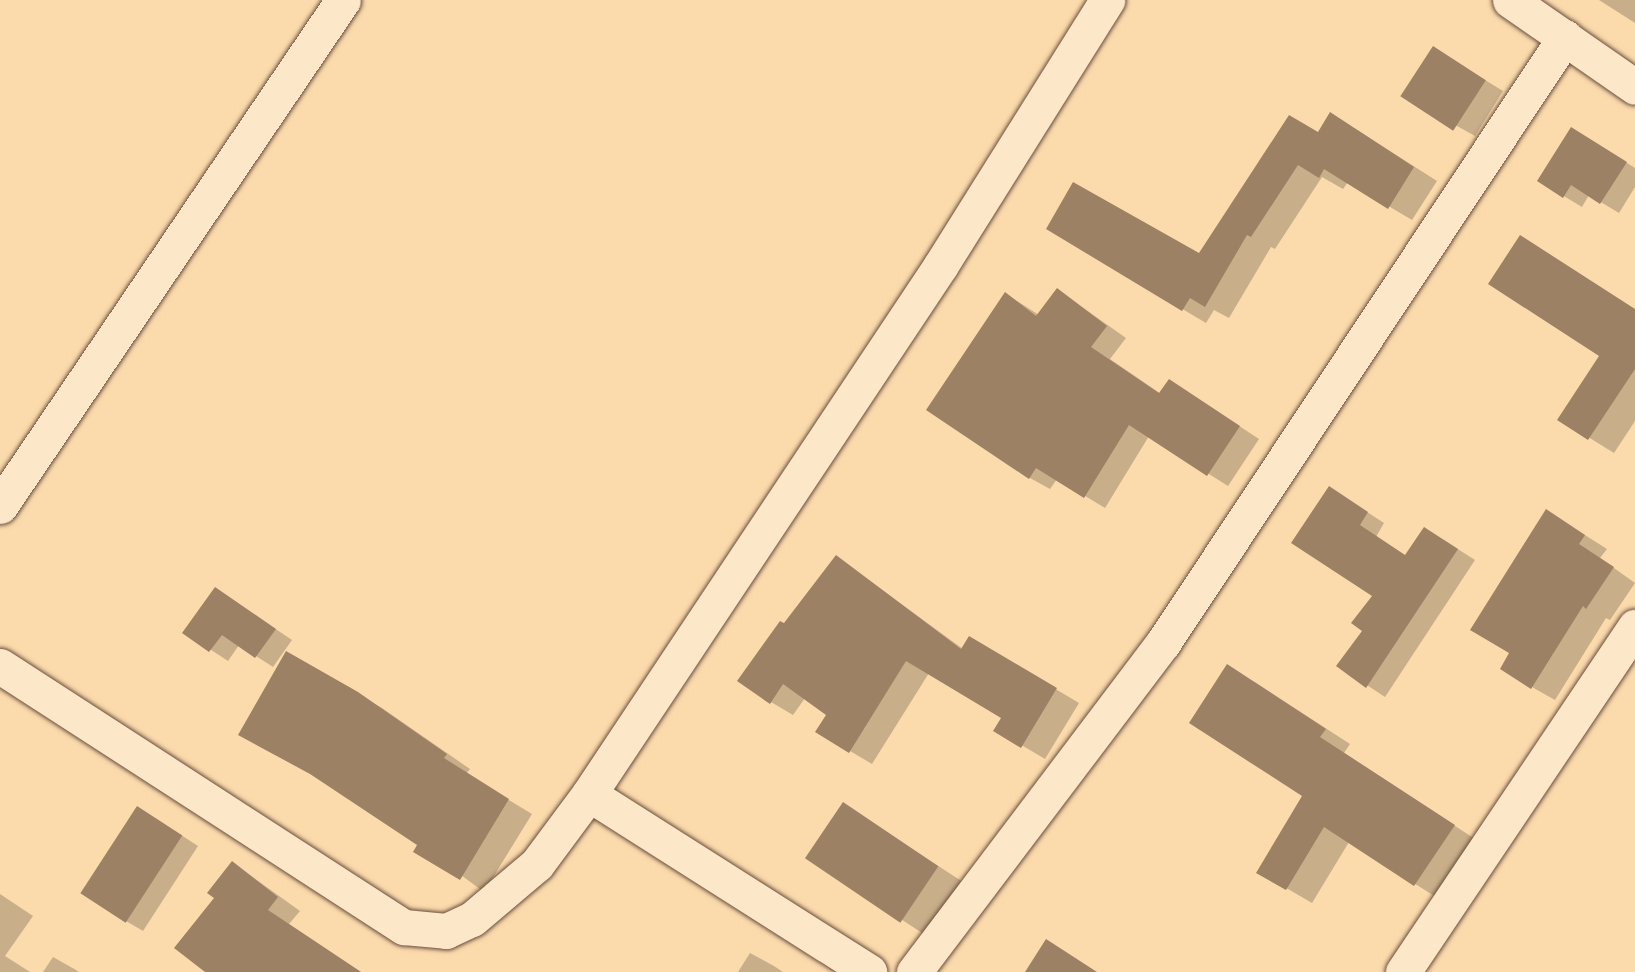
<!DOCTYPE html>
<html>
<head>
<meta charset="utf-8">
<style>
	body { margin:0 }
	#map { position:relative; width:1635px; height:972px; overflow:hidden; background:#fbdaac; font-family:"IM FELL French Canon",serif }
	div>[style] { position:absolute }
	.shadow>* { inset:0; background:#0003; transform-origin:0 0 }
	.building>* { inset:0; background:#9d8164; transform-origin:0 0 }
	.roads { filter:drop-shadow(0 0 2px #694e3c) drop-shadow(0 0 2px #694e3c) }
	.minor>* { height:35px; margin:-17.5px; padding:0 17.5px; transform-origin:17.5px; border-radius:17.5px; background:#fce7c9 }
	span { translate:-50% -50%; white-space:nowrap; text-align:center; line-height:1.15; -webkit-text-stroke:5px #fce7c9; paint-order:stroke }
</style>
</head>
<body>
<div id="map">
	<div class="shadow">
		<div style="clip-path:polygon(1599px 0,1635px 0,1635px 23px)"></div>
		<div style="clip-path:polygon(1451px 59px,1503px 91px,1475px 136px,1403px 96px)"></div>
		<div style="clip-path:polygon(1354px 128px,1437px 181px,1412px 220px,1348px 182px,1343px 189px,1322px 177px,1275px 249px,1271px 247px,1229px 318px,1214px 310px,1206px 323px,1048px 229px,1200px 255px,1319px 134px)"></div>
		<div style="clip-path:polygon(1589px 139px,1635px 168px,1635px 187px,1619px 213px,1589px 195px,1582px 207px,1539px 181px)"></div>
		<div style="clip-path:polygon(1058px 290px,1126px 338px,1110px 359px,1161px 394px,1189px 393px,1259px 439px,1228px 486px,1149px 436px,1105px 508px,1057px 479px,1050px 489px,1030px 478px,1006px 294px,1039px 315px)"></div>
		<div style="clip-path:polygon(1635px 309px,1635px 421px,1614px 453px,1559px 419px)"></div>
		<div style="clip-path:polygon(1347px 499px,1384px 523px,1376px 537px,1407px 557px,1442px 539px,1475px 560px,1385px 697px,1338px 666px,1364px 630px,1374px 596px)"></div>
		<div style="clip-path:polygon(1569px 525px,1607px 549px,1600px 558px,1635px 583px,1610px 620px,1606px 618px,1555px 700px,1532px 687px)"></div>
		<div style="clip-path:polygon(837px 557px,963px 649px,970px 638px,1079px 703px,1045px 759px,996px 730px,1003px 718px,929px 673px,872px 764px,818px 732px,829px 715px,805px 698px,793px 715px,771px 702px,784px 625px)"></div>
		<div style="clip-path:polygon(216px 589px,292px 640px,273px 667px,239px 645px,228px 661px,185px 633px)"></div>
		<div style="clip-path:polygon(287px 653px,382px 708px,470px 769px,466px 774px,532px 814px,484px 892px,420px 845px)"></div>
		<div style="clip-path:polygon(1253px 681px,1350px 744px,1344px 753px,1478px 841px,1439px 899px,1349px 842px,1312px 903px,1259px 872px,1304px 795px)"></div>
		<div style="left:843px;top:804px;width:144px;height:65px;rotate:33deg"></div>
		<div style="clip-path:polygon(155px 818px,198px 846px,143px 931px,126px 921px)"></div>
		<div style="clip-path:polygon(233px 863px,300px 911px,289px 924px,361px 972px,207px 972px,216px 897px)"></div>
		<div style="clip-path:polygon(0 894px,33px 916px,5px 956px,30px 972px,0 972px)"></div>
		<div style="clip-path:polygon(750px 953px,774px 966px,783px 972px,738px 972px)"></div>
		<div style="clip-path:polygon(53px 957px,76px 970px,79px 972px,43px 972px)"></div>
	</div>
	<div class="building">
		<div style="left:1433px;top:46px;width:63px;height:60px;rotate:33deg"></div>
		<div style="clip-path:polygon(1330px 112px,1414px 167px,1388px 209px,1324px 169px,1319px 178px,1298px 165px,1251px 237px,1247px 235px,1205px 307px,1190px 298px,1182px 311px,1046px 229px,1073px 182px,1199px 253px,1289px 115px,1318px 132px)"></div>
		<div style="clip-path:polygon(1571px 127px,1627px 162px,1600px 204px,1571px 185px,1563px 198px,1537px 181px)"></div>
		<div style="clip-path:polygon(1520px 235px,1635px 309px,1635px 369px,1588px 440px,1557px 420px,1599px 356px,1488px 284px)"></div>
		<div style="clip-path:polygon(1057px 288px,1107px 326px,1091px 347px,1159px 393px,1169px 379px,1240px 426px,1207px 476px,1129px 425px,1084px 498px,1036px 468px,1029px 479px,926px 410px,1005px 292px,1036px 316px)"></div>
		<div style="clip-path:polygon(1329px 486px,1368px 512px,1360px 525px,1405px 555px,1424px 527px,1458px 549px,1366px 688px,1336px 666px,1362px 631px,1351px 623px,1372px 596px,1291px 543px)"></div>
		<div style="clip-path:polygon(1546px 509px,1585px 535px,1579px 544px,1614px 567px,1586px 609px,1583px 606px,1531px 689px,1500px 669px,1509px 653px,1470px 630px)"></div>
		<div style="clip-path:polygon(836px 555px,961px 649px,969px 636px,1057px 688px,1021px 748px,993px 731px,1001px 718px,906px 661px,849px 753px,815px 732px,826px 715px,783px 684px,770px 704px,737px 681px,780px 621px,784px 623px)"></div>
		<div style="clip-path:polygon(215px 587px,276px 629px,255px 658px,222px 635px,209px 652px,182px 633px)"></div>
		<div style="clip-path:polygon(286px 651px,358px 692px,447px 754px,444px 758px,509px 799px,460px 880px,413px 852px,417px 845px,310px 774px,238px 735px)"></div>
		<div style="clip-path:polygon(1227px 664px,1326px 729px,1320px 737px,1455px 825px,1414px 886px,1324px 827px,1286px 890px,1256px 873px,1302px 796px,1189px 723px)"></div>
		<div style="left:843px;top:802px;width:115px;height:68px;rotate:34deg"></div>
		<div style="left:137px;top:806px;width:54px;height:104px;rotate:33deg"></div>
		<div style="clip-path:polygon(232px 861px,278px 897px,268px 910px,361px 972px,205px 972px,174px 948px,214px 898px,207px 893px)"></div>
		<div style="clip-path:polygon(1046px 939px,1097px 972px,1025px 972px)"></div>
	</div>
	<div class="roads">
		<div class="minor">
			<div style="left:1510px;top:0;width:152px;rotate:34.8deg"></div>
			<div style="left:0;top:506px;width:611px;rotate:-55.87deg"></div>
			<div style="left:0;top:666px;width:481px;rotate:32.9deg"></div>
			<div style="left:404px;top:927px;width:42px;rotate:5.4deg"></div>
			<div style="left:446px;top:931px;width:29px;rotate:-25deg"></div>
			<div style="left:472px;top:919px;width:85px;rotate:-40.2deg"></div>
			<div style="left:537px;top:864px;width:87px;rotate:-53.4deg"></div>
			<div style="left:589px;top:794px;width:635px;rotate:-56.36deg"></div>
			<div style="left:941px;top:265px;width:313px;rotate:-57.9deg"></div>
			<div style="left:589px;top:794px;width:332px;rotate:32.4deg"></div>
			<div style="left:914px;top:972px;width:413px;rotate:-52.9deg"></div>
			<div style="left:1163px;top:643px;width:727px;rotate:-56.44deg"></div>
			<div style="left:1403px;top:972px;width:416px;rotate:-56.1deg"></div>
		</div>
	</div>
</div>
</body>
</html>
